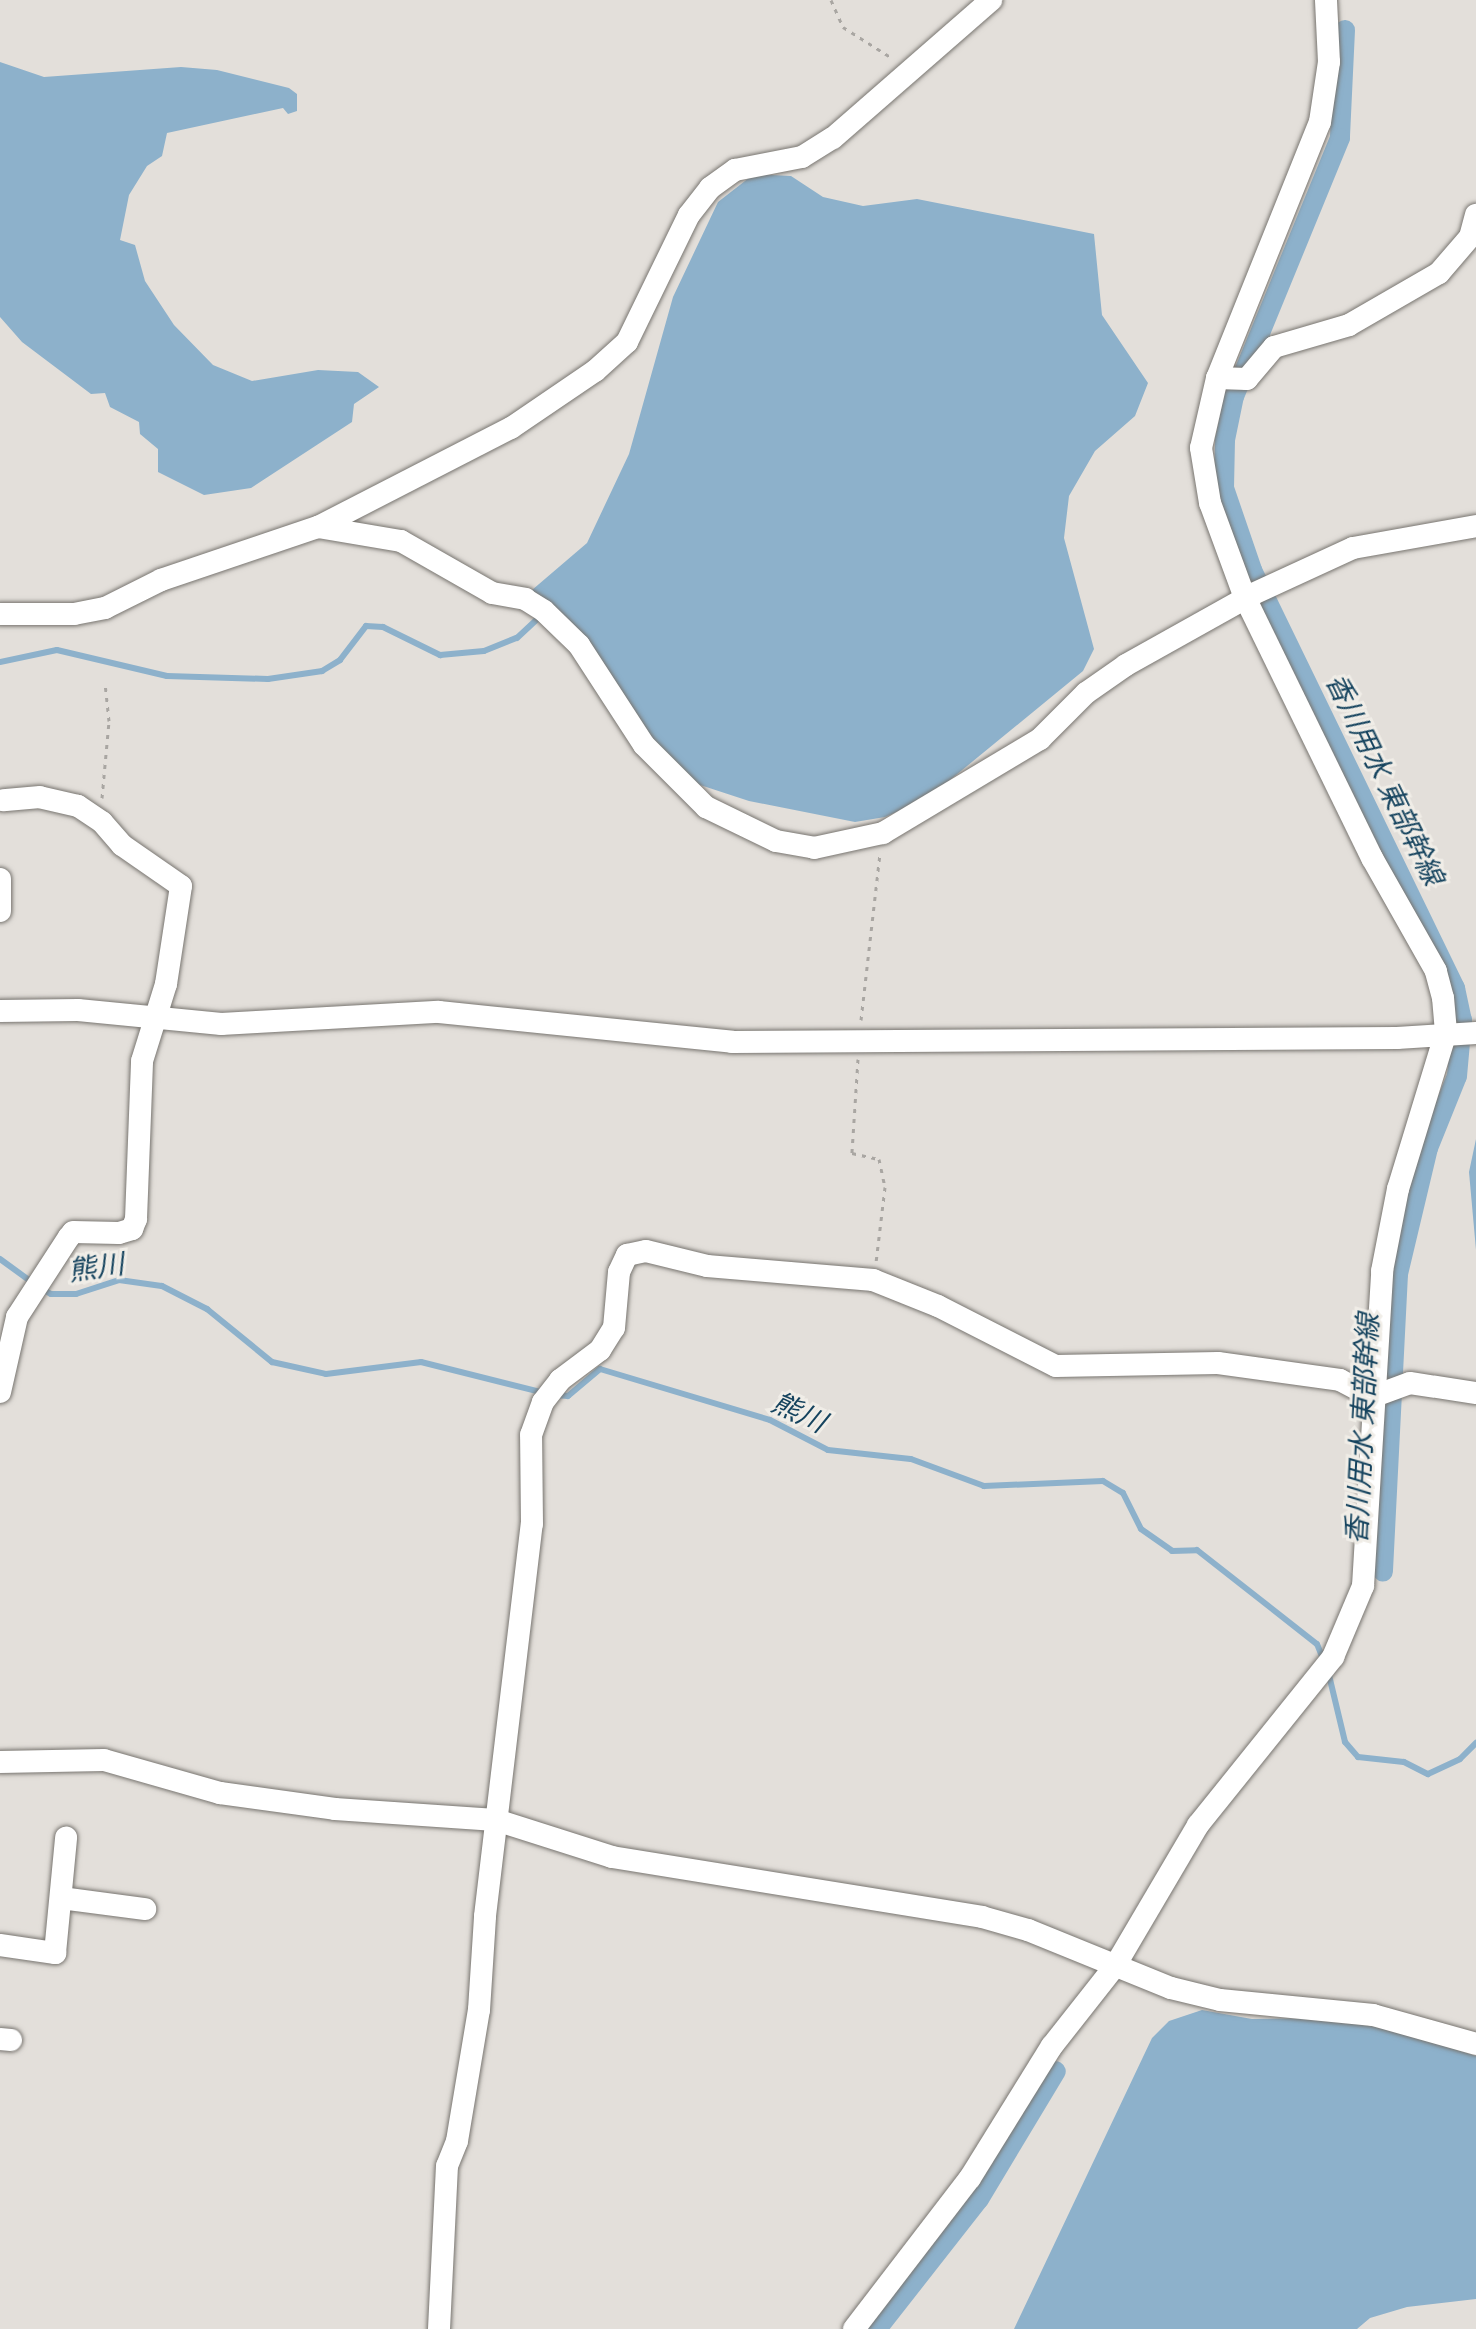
<!DOCTYPE html>
<html>
<head>
<meta charset="utf-8">
<style>
	body { margin:0 }
	#map { position:relative; width:1476px; height:2329px; overflow:hidden; background:#e3dfda; font-family:"Golos Text","Noto Sans JP",sans-serif }
	div>[style] { position:absolute }
	.water>* { inset:0; background:#8db1cb }
	.stream>* { height:6px; margin:-3px; padding:0 3px; transform-origin:3px; border-radius:3px; background:#8db1cb }
	.canal>* { height:20px; margin:-10px; padding:0 10px; transform-origin:10px; border-radius:10px; background:#8db1cb }
	.path>* { height:3px; margin-top:-1.5px; transform-origin:0; background:repeating-linear-gradient(90deg,#a9a6a2 0 4px,transparent 0 10px) }
	.roads { filter:drop-shadow(0 0 2px #787570) drop-shadow(0 0 2px #787570) }
	.minor>* { height:22px; margin:-11px; padding:0 11px; transform-origin:11px; border-radius:11px; background:#fff }
	span { translate:-50% -50%; white-space:nowrap; text-align:center; line-height:1.15; -webkit-text-stroke:6px #f0ede7; paint-order:stroke }
	.water-label { font-size:28px; color:#15435e; font-style:italic }
</style>
</head>
<body>
<div id="map">
	<div class="water">
		<div style="clip-path:polygon(0 62px,44px 77px,181px 67px,217px 70px,289px 88px,297px 94px,297px 111px,288px 114px,283px 108px,167px 133px,162px 156px,147px 166px,129px 195px,120px 240px,135px 245px,145px 281px,174px 325px,213px 365px,252px 381px,318px 370px,358px 372px,379px 387px,354px 404px,352px 422px,251px 488px,204px 495px,158px 472px,158px 449px,140px 434px,139px 422px,110px 407px,105px 393px,91px 394px,22px 342px,0 317px)"></div>
		<div style="clip-path:polygon(754px 174px,791px 176px,823px 197px,863px 206px,917px 199px,1094px 234px,1102px 315px,1148px 383px,1135px 416px,1095px 451px,1069px 496px,1064px 538px,1094px 649px,1083px 671px,928px 798px,885px 817px,855px 822px,749px 801px,691px 782px,525px 596px,587px 543px,629px 454px,673px 297px,718px 202px)"></div>
		<div style="clip-path:polygon(1476px 1139px,1476px 1250px,1469px 1172px)"></div>
		<div style="clip-path:polygon(1202px 2010px,1252px 2019px,1318px 2018px,1395px 2030px,1476px 2056px,1476px 2299px,1407px 2307px,1370px 2318px,1357px 2329px,1014px 2329px,1152px 2038px,1169px 2021px)"></div>
	</div>
	<div class="stream">
		<div style="left:0;top:662px;width:58px;rotate:-11.9deg"></div>
		<div style="left:57px;top:650px;width:113px;rotate:13.3deg"></div>
		<div style="left:167px;top:676px;width:101px;rotate:1.7deg"></div>
		<div style="left:268px;top:679px;width:55px;rotate:-8.4deg"></div>
		<div style="left:322px;top:671px;width:21px;rotate:-31deg"></div>
		<div style="left:340px;top:660px;width:43px;rotate:-52.6deg"></div>
		<div style="left:366px;top:626px;width:17px;rotate:3deg"></div>
		<div style="left:383px;top:627px;width:64px;rotate:26.2deg"></div>
		<div style="left:440px;top:655px;width:44px;rotate:-5.2deg"></div>
		<div style="left:484px;top:651px;width:35px;rotate:-22deg"></div>
		<div style="left:517px;top:638px;width:34px;rotate:-43deg"></div>
		<div style="left:0;top:1259px;width:41px;rotate:36deg"></div>
		<div style="left:42px;top:1289px;width:10px;rotate:29deg"></div>
		<div style="left:51px;top:1294px;width:25px"></div>
		<div style="left:76px;top:1294px;width:45px;rotate:-18deg"></div>
		<div style="left:119px;top:1280px;width:43px;rotate:7.9deg"></div>
		<div style="left:162px;top:1286px;width:51px;rotate:27.1deg"></div>
		<div style="left:207px;top:1309px;width:84px;rotate:39.2deg"></div>
		<div style="left:272px;top:1362px;width:55px;rotate:12.5deg"></div>
		<div style="left:326px;top:1374px;width:96px;rotate:-7.2deg"></div>
		<div style="left:421px;top:1362px;width:127px;rotate:14.1deg"></div>
		<div style="left:555px;top:1395px;width:13px;rotate:4deg"></div>
		<div style="left:568px;top:1396px;width:42px;rotate:-40.2deg"></div>
		<div style="left:600px;top:1369px;width:177px;rotate:16.7deg"></div>
		<div style="left:770px;top:1420px;width:65px;rotate:27.3deg"></div>
		<div style="left:828px;top:1450px;width:83px;rotate:6.2deg"></div>
		<div style="left:911px;top:1459px;width:78px;rotate:20.3deg"></div>
		<div style="left:984px;top:1486px;width:119px;rotate:-2.4deg"></div>
		<div style="left:1103px;top:1481px;width:23px;rotate:31deg"></div>
		<div style="left:1123px;top:1493px;width:40px;rotate:63.4deg"></div>
		<div style="left:1141px;top:1529px;width:38px;rotate:35deg"></div>
		<div style="left:1172px;top:1551px;width:25px;rotate:-2deg"></div>
		<div style="left:1197px;top:1550px;width:152px;rotate:38.1deg"></div>
		<div style="left:1317px;top:1644px;width:18px;rotate:68deg"></div>
		<div style="left:1328px;top:1671px;width:73px;rotate:76.5deg"></div>
		<div style="left:1345px;top:1742px;width:20px;rotate:49deg"></div>
		<div style="left:1358px;top:1757px;width:46px;rotate:6.2deg"></div>
		<div style="left:1404px;top:1762px;width:27px;rotate:27deg"></div>
		<div style="left:1428px;top:1774px;width:35px;rotate:-25deg"></div>
		<div style="left:1460px;top:1759px;width:23px;rotate:-45deg"></div>
	</div>
	<div class="canal">
		<div style="left:1345px;top:30px;width:108px;rotate:92.7deg"></div>
		<div style="left:1340px;top:138px;width:279px;rotate:112.3deg"></div>
		<div style="left:1234px;top:396px;width:45px;rotate:101.6deg"></div>
		<div style="left:1225px;top:440px;width:48px;rotate:91.2deg"></div>
		<div style="left:1224px;top:488px;width:87px;rotate:71.1deg"></div>
		<div style="left:1252px;top:570px;width:465px;rotate:64.1deg"></div>
		<div style="left:1455px;top:988px;width:33px;rotate:78deg"></div>
		<div style="left:1462px;top:1020px;width:56px;rotate:95.1deg"></div>
		<div style="left:1457px;top:1076px;width:78px;rotate:111.9deg"></div>
		<div style="left:1428px;top:1148px;width:130px;rotate:103.4deg"></div>
		<div style="left:1398px;top:1274px;width:298px;rotate:92.9deg"></div>
		<div style="left:877px;top:2329px;width:165px;rotate:-51.9deg"></div>
		<div style="left:979px;top:2199px;width:149px;rotate:-59deg"></div>
	</div>
	<div class="path">
		<div style="left:831px;top:0;width:30px;rotate:66deg"></div>
		<div style="left:843px;top:27px;width:58px;rotate:32.3deg"></div>
		<div style="left:102px;top:798px;width:77px;rotate:-84.8deg"></div>
		<div style="left:109px;top:721px;width:38px;rotate:-96deg"></div>
		<div style="left:861px;top:1020px;width:168px;rotate:-83.5deg"></div>
		<div style="left:858px;top:1059px;width:94px;rotate:93.7deg"></div>
		<div style="left:852px;top:1153px;width:28px;rotate:13deg"></div>
		<div style="left:879px;top:1159px;width:29px;rotate:78deg"></div>
		<div style="left:885px;top:1187px;width:76px;rotate:96.8deg"></div>
	</div>
	<div class="roads">
		<div class="minor">
			<div style="left:1217px;top:378px;width:30px;rotate:2deg"></div>
			<div style="left:1247px;top:379px;width:42px;rotate:-49.8deg"></div>
			<div style="left:1274px;top:347px;width:78px;rotate:-16.3deg"></div>
			<div style="left:1349px;top:325px;width:104px;rotate:-30deg"></div>
			<div style="left:1439px;top:273px;width:48px;rotate:-49.3deg"></div>
			<div style="left:1470px;top:237px;width:23px;rotate:-75deg"></div>
			<div style="left:318px;top:527px;width:84px;rotate:9.6deg"></div>
			<div style="left:401px;top:541px;width:105px;rotate:29.7deg"></div>
			<div style="left:492px;top:593px;width:34px;rotate:10deg"></div>
			<div style="left:525px;top:599px;width:22px;rotate:32deg"></div>
			<div style="left:544px;top:611px;width:49px;rotate:44.2deg"></div>
			<div style="left:579px;top:645px;width:119px;rotate:57deg"></div>
			<div style="left:644px;top:745px;width:88px;rotate:45deg"></div>
			<div style="left:706px;top:807px;width:78px;rotate:25.9deg"></div>
			<div style="left:776px;top:841px;width:39px;rotate:10deg"></div>
			<div style="left:814px;top:848px;width:71px;rotate:-12.3deg"></div>
			<div style="left:883px;top:833px;width:183px;rotate:-30.9deg"></div>
			<div style="left:1040px;top:739px;width:65px;rotate:-45deg"></div>
			<div style="left:1086px;top:693px;width:49px;rotate:-35deg"></div>
			<div style="left:1126px;top:665px;width:145px;rotate:-29.2deg"></div>
			<div style="left:1253px;top:594px;width:110px;rotate:-24.7deg"></div>
			<div style="left:1353px;top:548px;width:125px;rotate:-10.1deg"></div>
			<div style="left:0;top:614px;width:74px"></div>
			<div style="left:74px;top:614px;width:32px;rotate:-11deg"></div>
			<div style="left:105px;top:608px;width:63px;rotate:-26.6deg"></div>
			<div style="left:161px;top:580px;width:166px;rotate:-18.7deg"></div>
			<div style="left:318px;top:527px;width:217px;rotate:-27.2deg"></div>
			<div style="left:511px;top:428px;width:102px;rotate:-34.2deg"></div>
			<div style="left:595px;top:371px;width:43px;rotate:-42.2deg"></div>
			<div style="left:627px;top:342px;width:141px;rotate:-64deg"></div>
			<div style="left:689px;top:215px;width:34px;rotate:-52deg"></div>
			<div style="left:710px;top:188px;width:31px;rotate:-36deg"></div>
			<div style="left:735px;top:170px;width:68px;rotate:-11deg"></div>
			<div style="left:802px;top:157px;width:36px;rotate:-32deg"></div>
			<div style="left:833px;top:138px;width:210px;rotate:-41.1deg"></div>
			<div style="left:0;top:879px;width:32px;rotate:90deg"></div>
			<div style="left:0;top:1011px;width:78px;rotate:-0.7deg"></div>
			<div style="left:78px;top:1010px;width:144px;rotate:5.6deg"></div>
			<div style="left:221px;top:1024px;width:218px;rotate:-3.2deg"></div>
			<div style="left:439px;top:1012px;width:295px;rotate:5.8deg"></div>
			<div style="left:732px;top:1042px;width:665px;rotate:-0.34deg"></div>
			<div style="left:1397px;top:1038px;width:79px;rotate:-3.6deg"></div>
			<div style="left:0;top:1392px;width:77px;rotate:-77.2deg"></div>
			<div style="left:17px;top:1317px;width:95px;rotate:-57deg"></div>
			<div style="left:69px;top:1237px;width:6px;rotate:-51deg"></div>
			<div style="left:73px;top:1232px;width:46px;rotate:1.2deg"></div>
			<div style="left:119px;top:1233px;width:14px;rotate:-17deg"></div>
			<div style="left:132px;top:1229px;width:11px;rotate:-68deg"></div>
			<div style="left:136px;top:1219px;width:158px;rotate:-87.8deg"></div>
			<div style="left:142px;top:1061px;width:81px;rotate:-72.7deg"></div>
			<div style="left:166px;top:984px;width:99px;rotate:-81.3deg"></div>
			<div style="left:181px;top:886px;width:72px;rotate:-145.2deg"></div>
			<div style="left:122px;top:845px;width:30px;rotate:-131deg"></div>
			<div style="left:102px;top:822px;width:29px;rotate:-146deg"></div>
			<div style="left:78px;top:806px;width:39px;rotate:-167deg"></div>
			<div style="left:40px;top:797px;width:37px;rotate:175deg"></div>
			<div style="left:0;top:1762px;width:104px;rotate:-1.1deg"></div>
			<div style="left:104px;top:1760px;width:121px;rotate:15.9deg"></div>
			<div style="left:220px;top:1793px;width:116px;rotate:7.9deg"></div>
			<div style="left:335px;top:1809px;width:161px;rotate:3.9deg"></div>
			<div style="left:496px;top:1820px;width:122px;rotate:17.7deg"></div>
			<div style="left:612px;top:1857px;width:375px;rotate:9.2deg"></div>
			<div style="left:982px;top:1917px;width:48px;rotate:15.8deg"></div>
			<div style="left:1028px;top:1930px;width:154px;rotate:22.1deg"></div>
			<div style="left:1171px;top:1988px;width:50px;rotate:13.8deg"></div>
			<div style="left:1220px;top:2000px;width:154px;rotate:5.6deg"></div>
			<div style="left:1373px;top:2015px;width:107px;rotate:15.7deg"></div>
			<div style="left:61px;top:1898px;width:85px;rotate:7.5deg"></div>
			<div style="left:0;top:1945px;width:56px;rotate:8.3deg"></div>
			<div style="left:55px;top:1953px;width:116px;rotate:-84.5deg"></div>
			<div style="left:0;top:2039px;width:11px;rotate:5deg"></div>
			<div style="left:439px;top:2329px;width:163px;rotate:-87.2deg"></div>
			<div style="left:447px;top:2166px;width:27px;rotate:-68deg"></div>
			<div style="left:457px;top:2141px;width:133px;rotate:-80.5deg"></div>
			<div style="left:479px;top:2010px;width:94px;rotate:-86.3deg"></div>
			<div style="left:485px;top:1916px;width:395px;rotate:-83.2deg"></div>
			<div style="left:532px;top:1524px;width:89px;rotate:-90.6deg"></div>
			<div style="left:531px;top:1435px;width:35px;rotate:-70deg"></div>
			<div style="left:543px;top:1402px;width:28px;rotate:-52deg"></div>
			<div style="left:560px;top:1380px;width:50px;rotate:-36.9deg"></div>
			<div style="left:600px;top:1350px;width:26px;rotate:-58deg"></div>
			<div style="left:614px;top:1328px;width:56px;rotate:-84.9deg"></div>
			<div style="left:619px;top:1272px;width:19px;rotate:-65deg"></div>
			<div style="left:627px;top:1255px;width:19px;rotate:-12deg"></div>
			<div style="left:646px;top:1251px;width:63px;rotate:13.8deg"></div>
			<div style="left:707px;top:1266px;width:167px;rotate:4.8deg"></div>
			<div style="left:873px;top:1280px;width:70px;rotate:21.8deg"></div>
			<div style="left:938px;top:1306px;width:132px;rotate:27deg"></div>
			<div style="left:1056px;top:1366px;width:162px;rotate:-1.1deg"></div>
			<div style="left:1218px;top:1363px;width:123px;rotate:7.9deg"></div>
			<div style="left:1340px;top:1380px;width:36px;rotate:28deg"></div>
			<div style="left:1372px;top:1397px;width:40px;rotate:-20.2deg"></div>
			<div style="left:1410px;top:1383px;width:67px;rotate:8.6deg"></div>
			<div style="left:854px;top:2329px;width:190px;rotate:-52.5deg"></div>
			<div style="left:970px;top:2178px;width:155px;rotate:-58.2deg"></div>
			<div style="left:1052px;top:2046px;width:102px;rotate:-51.8deg"></div>
			<div style="left:1115px;top:1966px;width:164px;rotate:-59.5deg"></div>
			<div style="left:1198px;top:1825px;width:216px;rotate:-51.2deg"></div>
			<div style="left:1333px;top:1657px;width:77px;rotate:-67.1deg"></div>
			<div style="left:1363px;top:1586px;width:316px;rotate:-86.5deg"></div>
			<div style="left:1382px;top:1271px;width:84px;rotate:-79deg"></div>
			<div style="left:1398px;top:1189px;width:164px;rotate:-73deg"></div>
			<div style="left:1446px;top:1032px;width:34px;rotate:-95deg"></div>
			<div style="left:1443px;top:998px;width:28px;rotate:-105deg"></div>
			<div style="left:1436px;top:971px;width:130px;rotate:-119.5deg"></div>
			<div style="left:1372px;top:858px;width:289px;rotate:-116deg"></div>
			<div style="left:1245px;top:598px;width:101px;rotate:-110.2deg"></div>
			<div style="left:1210px;top:503px;width:56px;rotate:-99.3deg"></div>
			<div style="left:1201px;top:448px;width:72px;rotate:-77.1deg"></div>
			<div style="left:1217px;top:378px;width:276px;rotate:-68.1deg"></div>
			<div style="left:1320px;top:122px;width:61px;rotate:-81.5deg"></div>
			<div style="left:1329px;top:62px;width:62px;rotate:-92.8deg"></div>
		</div>
	</div>
	<div class="water-label">
		<span style="left:1385px;top:779px;rotate:64deg">香川用水 東部幹線</span>
		<span style="left:96px;top:1267px;rotate:-8deg">熊川</span>
		<span style="left:799px;top:1412px;rotate:25deg">熊川</span>
		<span style="left:1362px;top:1429px;rotate:-87deg">香川用水 東部幹線</span>
	</div>
</div>
</body>
</html>
